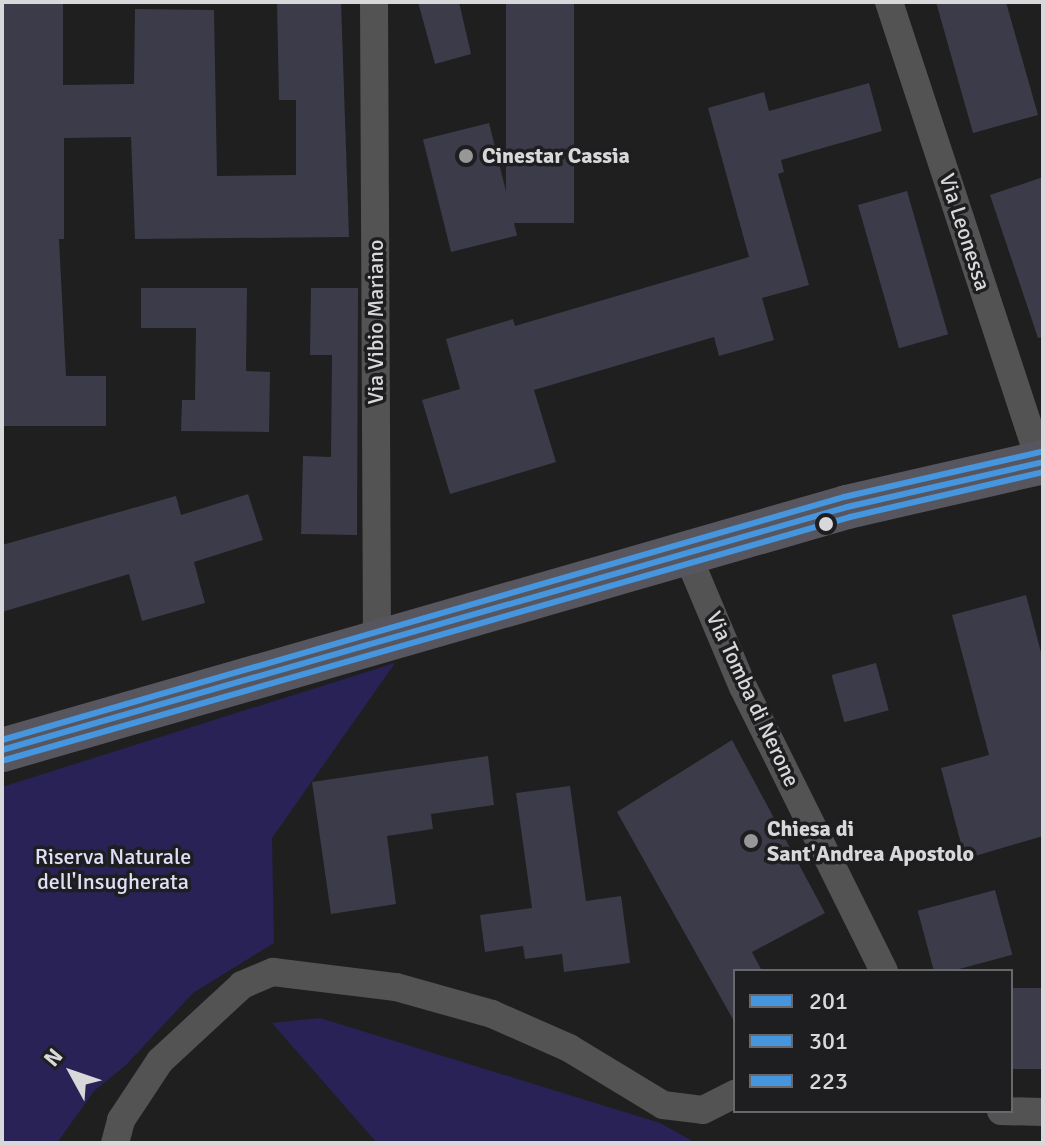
<!DOCTYPE html>
<html>
<head>
<meta charset="utf-8">
<style>
	body { margin:0 }
	#map { position:relative; width:1045px; height:1145px; overflow:hidden; background:#1f1f1f; font-family:Signika,sans-serif }
	div>[style] { position:absolute }
	.green>* { inset:0; background:#292256 }
	.building>* { inset:0; background:#3c3b49; transform-origin:0 0 }
	.minor>* { height:28px; margin:-14px; padding:0 14px; transform-origin:14px; border-radius:14px; background:#535354 }
	.primary>* { height:44px; margin:-22px; padding:0 22px; transform-origin:22px; border-radius:22px; background:#57565e }
	.bus-1>* { height:6px; margin:-3px; padding:0 3px; transform-origin:3px; border-radius:3px; background:#4696df }
	.bus-2>* { height:6px; margin:-3px; padding:0 3px; transform-origin:3px; border-radius:3px; background:#4696df }
	.bus-3>* { height:6px; margin:-3px; padding:0 3px; transform-origin:3px; border-radius:3px; background:#4696df }
	.dots>* { width:22px; height:22px; translate:-50% -50%; box-sizing:border-box; border:4px solid #1e1e20; border-radius:50% }
	span { translate:-50% -50%; white-space:nowrap; text-align:center; line-height:1.15; -webkit-text-stroke:7px #1e1e20; paint-order:stroke }
	.poi-label { font-size:22px; color:#d8d8da; font-weight:700 }
	.left { translate:0 -50%; text-align:left }
	.street-label { font-size:22px; color:#d8d8da }
	.park-label { font-size:22px; color:#dfe0f7 }
	.frame { position:absolute; inset:0; border:4px solid #d8d8da; pointer-events:none }
	.legend { position:absolute; left:733px; top:969px; width:280px; height:144px; box-sizing:border-box; background:#1e1e20; border:2px solid #68686a; margin:0; padding:10px 14px; list-style:none; font-size:24px; color:#d8d8da }
	.legend li { display:flex; align-items:center; gap:16px; height:40px }
	.legend b { width:40px; border:2px solid #68686a }
	.north { position:absolute; left:32px; top:1033px; width:80px; height:80px; -webkit-text-stroke:6px #1e1e20; paint-order:stroke; rotate:310deg; font-size:22px; font-weight:700; line-height:32px; text-align:center; color:#d8d8da }
	.north::after { content:''; display:block; margin:auto; width:28px; height:36px; background:#d8d8da; clip-path:polygon(50% 0,100% 100%,50% 72%,0 100%) }
</style>
</head>
<body>
<div id="map">
	<div class="green">
		<div style="clip-path:polygon(395px 663px,272px 838px,274px 943px,193px 993px,126px 1065px,94px 1091px,57px 1143px,2px 1143px,2px 787px)"></div>
		<div style="clip-path:polygon(320px 1018px,660px 1123px,696px 1143px,377px 1143px,272px 1023px)"></div>
	</div>
	<div class="building">
		<div style="clip-path:polygon(2px 2px,63px 2px,63px 85px,134px 84px,135px 9px,214px 10px,217px 176px,296px 175px,296px 100px,279px 100px,277px 2px,341px 2px,349px 237px,135px 239px,131px 137px,64px 138px,64px 239px,59px 239px,66px 376px,106px 376px,106px 426px,2px 426px)"></div>
		<div style="clip-path:polygon(418px 2px,459px 2px,471px 54px,435px 64px)"></div>
		<div style="left:506px;top:2px;width:68px;height:221px"></div>
		<div style="clip-path:polygon(936px 2px,1006px 2px,1038px 115px,973px 133px)"></div>
		<div style="clip-path:polygon(869px 83px,882px 131px,781px 160px,784px 172px,778px 174px,809px 285px,762px 298px,774px 340px,719px 356px,714px 337px,534px 390px,556px 462px,450px 494px,422px 400px,460px 389px,446px 339px,513px 319px,515px 326px,749px 257px,708px 108px,764px 92px,769px 111px)"></div>
		<div style="left:489px;top:123px;width:116px;height:68px;rotate:76deg"></div>
		<div style="clip-path:polygon(1043px 177px,1043px 337px,1038px 338px,990px 195px)"></div>
		<div style="left:907px;top:191px;width:149px;height:51px;rotate:74deg"></div>
		<div style="clip-path:polygon(141px 288px,247px 288px,246px 371px,270px 372px,269px 432px,181px 431px,182px 400px,195px 400px,196px 328px,141px 328px)"></div>
		<div style="clip-path:polygon(311px 288px,358px 288px,357px 535px,301px 534px,303px 456px,331px 457px,332px 355px,310px 355px)"></div>
		<div style="clip-path:polygon(248px 494px,263px 540px,194px 562px,205px 603px,142px 621px,129px 574px,2px 612px,2px 545px,176px 496px,181px 515px)"></div>
		<div style="clip-path:polygon(1026px 595px,1043px 660px,1043px 836px,965px 859px,941px 768px,989px 755px,952px 615px)"></div>
		<div style="left:876px;top:663px;width:49px;height:46px;rotate:75deg"></div>
		<div style="clip-path:polygon(732px 740px,825px 913px,752px 952px,762px 971px,735px 971px,735px 1023px,617px 812px)"></div>
		<div style="clip-path:polygon(488px 756px,494px 805px,431px 814px,433px 829px,387px 836px,396px 904px,331px 914px,312px 782px)"></div>
		<div style="clip-path:polygon(570px 786px,586px 901px,621px 896px,630px 963px,564px 972px,562px 954px,525px 959px,523px 946px,485px 952px,480px 915px,532px 908px,516px 793px)"></div>
		<div style="left:995px;top:890px;width:67px;height:80px;rotate:75deg"></div>
		<div style="left:1043px;top:988px;width:81px;height:33px;rotate:90deg"></div>
	</div>
	<div class="minor">
		<div style="left:374px;top:2px;width:640px;rotate:89.73deg"></div>
		<div style="left:889px;top:2px;width:484px;rotate:71.8deg"></div>
		<div style="left:687px;top:554px;width:144px;rotate:67.2deg"></div>
		<div style="left:743px;top:687px;width:317px;rotate:63.6deg"></div>
		<div style="left:1001px;top:1111px;width:42px;rotate:1.4deg"></div>
		<div style="left:115px;top:1143px;width:24px;rotate:-75deg"></div>
		<div style="left:121px;top:1120px;width:71px;rotate:-56.5deg"></div>
		<div style="left:160px;top:1061px;width:112px;rotate:-42.8deg"></div>
		<div style="left:242px;top:985px;width:34px;rotate:-23deg"></div>
		<div style="left:273px;top:972px;width:124px;rotate:7deg"></div>
		<div style="left:396px;top:987px;width:100px;rotate:15.7deg"></div>
		<div style="left:492px;top:1014px;width:84px;rotate:23.8deg"></div>
		<div style="left:569px;top:1048px;width:110px;rotate:31.2deg"></div>
		<div style="left:663px;top:1105px;width:40px;rotate:7.1deg"></div>
		<div style="left:703px;top:1110px;width:36px;rotate:-27deg"></div>
	</div>
	<div class="primary">
		<div style="left:2px;top:750px;width:879px;rotate:-16.04deg"></div>
		<div style="left:847px;top:507px;width:201px;rotate:-12.9deg"></div>
	</div>
	<div class="bus-1">
		<div style="left:2px;top:750px;width:879px;rotate:-16.04deg"></div>
		<div style="left:847px;top:507px;width:201px;rotate:-12.9deg"></div>
	</div>
	<div class="bus-2">
		<div style="left:5px;top:760px;width:879px;rotate:-16.04deg"></div>
		<div style="left:850px;top:517px;width:198px;rotate:-13.1deg"></div>
	</div>
	<div class="bus-3">
		<div style="left:2px;top:740px;width:876px;rotate:-16.1deg"></div>
		<div style="left:844px;top:497px;width:202px;rotate:-12.9deg"></div>
	</div>
	<div class="dots">
		<div style="left:466px;top:156px;background:#979799"></div>
		<div style="left:826px;top:524px;background:#d8d8da"></div>
		<div style="left:751px;top:841px;background:#979799"></div>
	</div>
	<div class="poi-label">
		<span class="left" style="left:482px;top:156px">Cinestar Cassia</span>
		<span class="left" style="left:767px;top:841px">Chiesa di<br>Sant'Andrea Apostolo</span>
	</div>
	<div class="street-label">
		<span style="left:965px;top:232px;rotate:72deg">Via Leonessa</span>
		<span style="left:376px;top:322px;rotate:-90deg">Via Vibio Mariano</span>
		<span style="left:753px;top:699px;rotate:65deg">Via Tomba di Nerone</span>
	</div>
	<div class="park-label">
		<span style="left:113px;top:869px">Riserva Naturale<br>dell'Insugherata</span>
	</div>
	<div class="frame"></div>
	<ul class="legend">
	<li><b style="height:10px;background:#4696df"></b>201</li>
	<li><b style="height:10px;background:#4696df"></b>301</li>
	<li><b style="height:10px;background:#4696df"></b>223</li>
	</ul>
	<div class="north">N</div>
</div>
</body>
</html>
